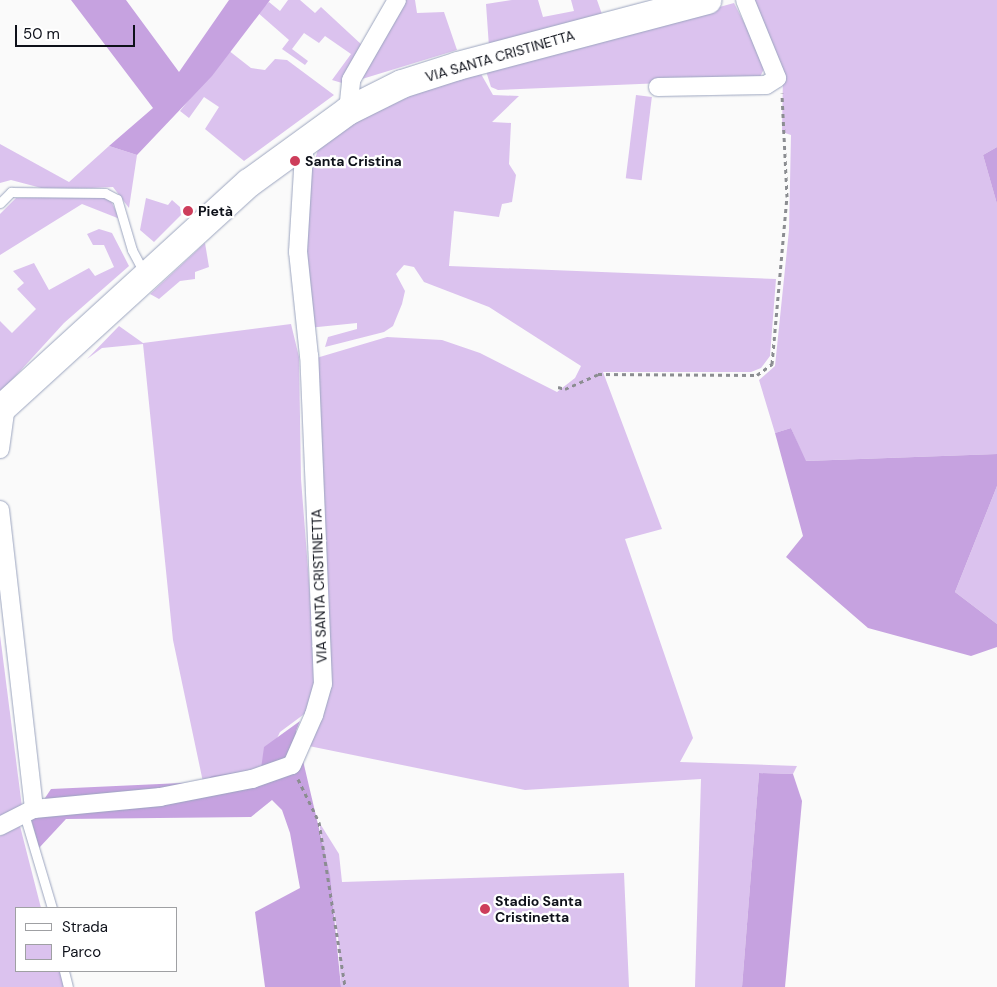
<!DOCTYPE html>
<html>
<head>
<meta charset="utf-8">
<style>
	body { margin:0 }
	#map { position:relative; width:997px; height:987px; overflow:hidden; background:#fafafa; font-family:"DM Sans",sans-serif }
	div>[style] { position:absolute }
	.green>* { inset:0; background:#dbc2ee; transform-origin:0 0 }
	.forest>* { inset:0; background:#c6a2e0 }
	.path>* { height:3px; margin-top:-1.5px; transform-origin:0; background:repeating-linear-gradient(90deg,#8b8d91 0 4px,transparent 0 8px) }
	.roads { filter:drop-shadow(0 0 1px #9ca5bf) drop-shadow(0 0 1px #9ca5bf) }
	.lane>* { height:9px; margin:-4.5px; padding:0 4.5px; transform-origin:4.5px; border-radius:4.5px; background:#fff }
	.street>* { height:18px; margin:-9px; padding:0 9px; transform-origin:9px; border-radius:9px; background:#fff }
	.primary>* { height:28px; margin:-14px; padding:0 14px; transform-origin:14px; border-radius:14px; background:#fff }
	.dots>* { width:14px; height:14px; translate:-50% -50%; box-sizing:border-box; border:2px solid #fff; border-radius:50% }
	span { translate:-50% -50%; white-space:nowrap; text-align:center; line-height:1.15; -webkit-text-stroke:4.5px #fff; paint-order:stroke }
	.street-label { font-size:14px; color:#0e111a }
	.poi-label { font-size:14px; color:#0e111a; font-weight:700 }
	.left { translate:0 -50%; text-align:left }
	.legend { position:absolute; left:15px; top:907px; width:162px; height:65px; box-sizing:border-box; background:#fff; border:1px solid #9fa0a3; margin:0; padding:6px 9px; list-style:none; font-size:15px; color:#0e111a }
	.legend li { display:flex; align-items:center; gap:10px; height:25px }
	.legend b { width:25px; border:1px solid #9fa0a3 }
	.scale { position:absolute; left:15px; top:25px; width:120px; height:22px; box-sizing:border-box; border:2px solid #0e111a; border-top:0; padding-left:6px; font-size:15px; line-height:18px; white-space:nowrap; color:#0e111a; -webkit-text-stroke:4px #fff; paint-order:stroke }
</style>
</head>
<body>
<div id="map">
	<div class="green">
		<div style="clip-path:polygon(288px 0,300px 0,315px 13px,321px 7px,362px 45px,342px 83px,332px 80px,351px 54px,325px 36px,319px 43px,304px 33px,292px 49px,308px 61px,305px 65px,282px 49px,289px 40px,257px 12px,269px 2px,280px 11px)"></div>
		<div style="clip-path:polygon(405px 0,415px 0,417px 13px,444px 12px,457px 50px,362px 79px)"></div>
		<div style="clip-path:polygon(512px 0,538px 0,543px 17px,574px 11px,571px 0,597px 0,603px 17px,489px 47px,486px 4px)"></div>
		<div style="clip-path:polygon(753px 0,997px 0,997px 147px,983px 155px,997px 204px,997px 454px,805px 461px,791px 428px,775px 433px,759px 380px,775px 366px,789px 230px,791px 135px,782px 132px,783px 74px)"></div>
		<div style="clip-path:polygon(734px 3px,766px 65px,759px 79px,498px 90px,491px 87px,486px 71px)"></div>
		<div style="clip-path:polygon(228px 50px,251px 68px,265px 70px,275px 59px,287px 60px,334px 95px,244px 161px,205px 129px,219px 107px,204px 97px,189px 118px,180px 111px)"></div>
		<div style="clip-path:polygon(481px 74px,493px 95px,519px 96px,492px 122px,511px 123px,509px 164px,516px 175px,512px 202px,502px 204px,499px 217px,454px 211px,449px 266px,776px 279px,770px 356px,761px 368px,751px 372px,603px 372px,662px 529px,625px 539px,693px 738px,680px 762px,797px 766px,793px 774px,759px 773px,742px 987px,695px 987px,701px 779px,525px 790px,299px 744px,318px 715px,313px 359px,387px 337px,442px 340px,480px 353px,557px 392px,575px 378px,581px 366px,489px 307px,424px 282px,414px 267px,404px 265px,396px 274px,405px 291px,402px 304px,393px 326px,384px 332px,325px 347px,328px 337px,357px 329px,357px 323px,308px 328px,304px 264px,310px 176px,319px 146px,351px 124px,423px 90px)"></div>
		<div style="left:636px;top:95px;width:16px;height:84px;rotate:7deg"></div>
		<div style="clip-path:polygon(0 144px,69px 182px,109px 146px,137px 155px,129px 208px,113px 187px,49px 190px,11px 180px,0 183px)"></div>
		<div style="clip-path:polygon(97px 195px,111px 201px,120px 219px,82px 204px,0 255px,0 214px,16px 198px)"></div>
		<div style="clip-path:polygon(146px 198px,168px 205px,172px 200px,180px 207px,181px 215px,154px 242px,140px 230px)"></div>
		<div style="clip-path:polygon(99px 229px,112px 233px,129px 266px,64px 323px,0 393px,0 321px,12px 333px,36px 309px,17px 289px,24px 283px,13px 271px,34px 263px,49px 290px,89px 268px,95px 276px,114px 267px,104px 245px,93px 245px,87px 234px)"></div>
		<div style="clip-path:polygon(205px 243px,209px 267px,195px 272px,195px 279px,180px 281px,159px 299px,150px 294px)"></div>
		<div style="clip-path:polygon(291px 324px,299px 357px,301px 479px,317px 684px,307px 712px,280px 732px,262px 769px,203px 782px,173px 640px,143px 344px,102px 348px,87px 359px,119px 326px,143px 343px)"></div>
		<div style="clip-path:polygon(997px 486px,997px 624px,955px 592px)"></div>
		<div style="clip-path:polygon(0 635px,22px 807px,0 818px)"></div>
		<div style="clip-path:polygon(319px 822px,339px 854px,342px 882px,624px 873px,629px 987px,341px 987px,338px 937px)"></div>
		<div style="clip-path:polygon(20px 826px,41px 908px,16px 908px,16px 971px,67px 971px,71px 987px,0 987px,0 836px)"></div>
	</div>
	<div class="forest">
		<div style="clip-path:polygon(71px 0,126px 0,179px 72px,229px 0,270px 0,212px 76px,137px 155px,109px 146px,153px 108px)"></div>
		<div style="clip-path:polygon(997px 147px,997px 204px,983px 155px)"></div>
		<div style="clip-path:polygon(791px 428px,806px 461px,997px 454px,997px 486px,955px 592px,997px 624px,997px 647px,971px 656px,868px 628px,786px 557px,803px 536px,775px 433px)"></div>
		<div style="clip-path:polygon(300px 721px,296px 731px,330px 875px,341px 987px,265px 987px,255px 912px,300px 888px,290px 833px,282px 810px,272px 800px,251px 817px,66px 819px,39px 848px,31px 819px,51px 789px,203px 782px,212px 776px,261px 769px,264px 747px)"></div>
		<div style="clip-path:polygon(759px 773px,793px 774px,802px 801px,785px 987px,742px 987px)"></div>
	</div>
	<div class="path">
		<div style="left:558px;top:387px;width:7px;rotate:16deg"></div>
		<div style="left:565px;top:389px;width:36px;rotate:-24deg"></div>
		<div style="left:598px;top:374px;width:159px;rotate:0.4deg"></div>
		<div style="left:757px;top:375px;width:19px;rotate:-36deg"></div>
		<div style="left:772px;top:364px;width:168px;rotate:-84.9deg"></div>
		<div style="left:787px;top:197px;width:104px;rotate:-92.8deg"></div>
		<div style="left:298px;top:779px;width:48px;rotate:64deg"></div>
		<div style="left:319px;top:822px;width:167px;rotate:81deg"></div>
	</div>
	<div class="roads">
		<div class="lane">
			<div style="left:0;top:203px;width:16px;rotate:-45deg"></div>
			<div style="left:11px;top:192px;width:94px;rotate:0.6deg"></div>
			<div style="left:105px;top:193px;width:13px;rotate:27deg"></div>
			<div style="left:117px;top:199px;width:53px;rotate:73.6deg"></div>
			<div style="left:132px;top:250px;width:27px;rotate:62deg"></div>
			<div style="left:24px;top:814px;width:98px;rotate:73.4deg"></div>
			<div style="left:64px;top:971px;width:16px;rotate:76deg"></div>
		</div>
		<div class="street">
			<div style="left:658px;top:87px;width:108px;rotate:-1.1deg"></div>
			<div style="left:766px;top:85px;width:13px;rotate:-32deg"></div>
			<div style="left:777px;top:78px;width:84px;rotate:-112.3deg"></div>
			<div style="left:348px;top:111px;width:31px;rotate:-84deg"></div>
			<div style="left:351px;top:80px;width:92px;rotate:-60.1deg"></div>
			<div style="left:0;top:449px;width:44px;rotate:-82.2deg"></div>
			<div style="left:0;top:510px;width:301px;rotate:83.5deg"></div>
			<div style="left:0;top:826px;width:38px;rotate:-27deg"></div>
			<div style="left:34px;top:809px;width:127px;rotate:-5.4deg"></div>
			<div style="left:160px;top:797px;width:94px;rotate:-11.1deg"></div>
			<div style="left:252px;top:779px;width:42px;rotate:-19.3deg"></div>
			<div style="left:292px;top:765px;width:55px;rotate:-66.3deg"></div>
			<div style="left:314px;top:715px;width:32px;rotate:-74deg"></div>
			<div style="left:323px;top:684px;width:328px;rotate:-92.4deg"></div>
			<div style="left:309px;top:356px;width:105px;rotate:-96deg"></div>
			<div style="left:298px;top:252px;width:113px;rotate:-86.5deg"></div>
		</div>
		<div class="primary">
			<div style="left:0;top:410px;width:337px;rotate:-42.4deg"></div>
			<div style="left:249px;top:183px;width:122px;rotate:-36deg"></div>
			<div style="left:348px;top:111px;width:60px;rotate:-26.6deg"></div>
			<div style="left:402px;top:84px;width:59px;rotate:-17.8deg"></div>
			<div style="left:458px;top:66px;width:258px;rotate:-14.8deg"></div>
		</div>
	</div>
	<div class="dots">
		<div style="left:295px;top:161px;background:#cd3d5b"></div>
		<div style="left:188px;top:211px;background:#cd3d5b"></div>
		<div style="left:485px;top:909px;background:#cd3d5b"></div>
	</div>
	<div class="street-label">
		<span style="left:500px;top:56px;rotate:-16deg">VIA SANTA CRISTINETTA</span>
		<span style="left:319px;top:586px;rotate:-92deg">VIA SANTA CRISTINETTA</span>
	</div>
	<div class="poi-label">
		<span class="left" style="left:305px;top:161px">Santa Cristina</span>
		<span class="left" style="left:198px;top:211px">Pietà</span>
		<span class="left" style="left:495px;top:909px">Stadio Santa<br>Cristinetta</span>
	</div>
	<ul class="legend">
	<li><b style="height:6px;background:#fff"></b>Strada</li>
	<li><b style="height:14px;background:#dbc2ee"></b>Parco</li>
	</ul>
	<div class="scale">50 m</div>
</div>
</body>
</html>
